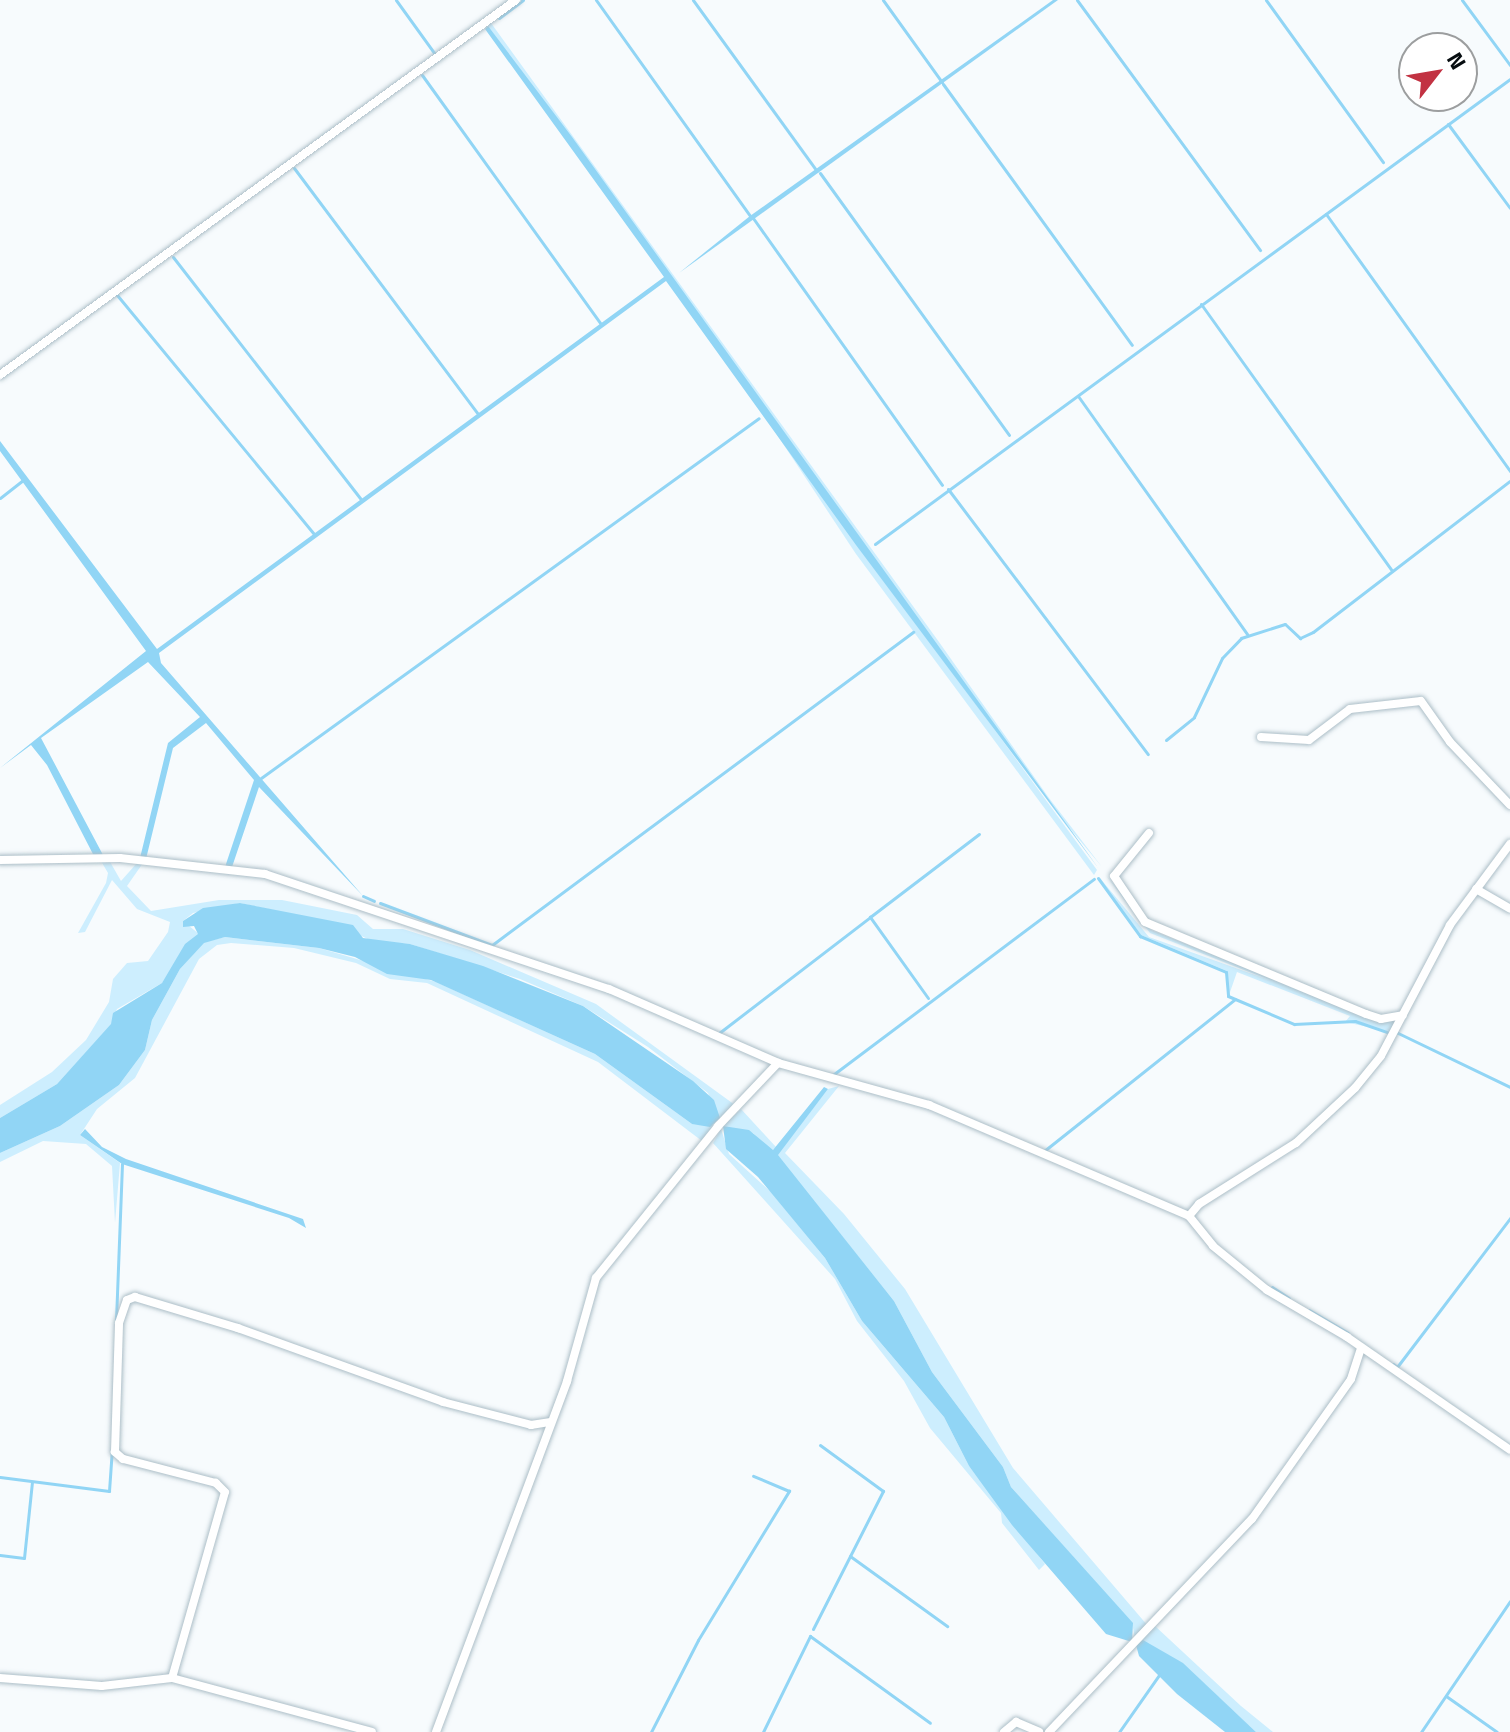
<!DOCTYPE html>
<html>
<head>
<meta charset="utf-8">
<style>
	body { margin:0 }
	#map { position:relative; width:1510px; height:1732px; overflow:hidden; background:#f7fbfd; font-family:"Titillium Web",sans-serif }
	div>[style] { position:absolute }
	.green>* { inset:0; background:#cdeefe }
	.water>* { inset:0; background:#91d5f5 }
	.stream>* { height:3px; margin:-1.5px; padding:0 1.5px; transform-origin:1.5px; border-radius:1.5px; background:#91d5f5 }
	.roads { filter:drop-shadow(0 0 2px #acbec7) drop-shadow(0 0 2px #acbec7) }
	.minor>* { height:8px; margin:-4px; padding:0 4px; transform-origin:4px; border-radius:4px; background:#fff }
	span { translate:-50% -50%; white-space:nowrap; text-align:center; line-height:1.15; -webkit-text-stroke:8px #fff; paint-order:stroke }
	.north { position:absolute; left:1398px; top:32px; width:80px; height:80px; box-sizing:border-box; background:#fff; border:2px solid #9c9e9f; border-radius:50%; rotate:59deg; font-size:22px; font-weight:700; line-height:32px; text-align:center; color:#070d10 }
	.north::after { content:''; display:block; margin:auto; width:28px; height:36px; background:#c23242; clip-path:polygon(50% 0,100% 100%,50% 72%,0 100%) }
</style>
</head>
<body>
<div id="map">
	<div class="green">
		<div style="clip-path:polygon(491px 23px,939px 642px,1049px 798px,1102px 867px,1057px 813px,486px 26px)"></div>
		<div style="clip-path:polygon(758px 406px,1097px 870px,1094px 875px,856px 554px)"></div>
		<div style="clip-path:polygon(109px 860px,121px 881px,137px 863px,143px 863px,127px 886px,151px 911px,219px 900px,282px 900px,357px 915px,373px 929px,403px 929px,470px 950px,596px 1004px,735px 1105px,719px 1122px,708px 1093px,648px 1047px,583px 1006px,520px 979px,410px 944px,372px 941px,334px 923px,240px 903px,193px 913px,183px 921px,199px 934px,162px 983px,117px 1009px,111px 1025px,57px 1084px,0 1118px,0 1105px,52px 1072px,86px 1040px,109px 1002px,113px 979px,127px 963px,148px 961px,168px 932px,170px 922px,137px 909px,112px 880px,85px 932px,78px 933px,106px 883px,108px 873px,101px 861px)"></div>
		<div style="clip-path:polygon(1105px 874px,1151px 930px,1377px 1021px,1396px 1021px,1391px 1032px,1345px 1022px,1350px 1016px,1237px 972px,1229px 995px,1227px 971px,1141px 935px,1099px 877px,1149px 937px,1272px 981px,1150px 933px)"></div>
		<div style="clip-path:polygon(225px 937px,319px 948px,436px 982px,595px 1054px,692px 1124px,716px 1125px,702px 1141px,598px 1062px,427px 983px,390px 979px,356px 963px,294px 948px,231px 943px,217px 945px,199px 959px,135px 1078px,97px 1109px,80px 1135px,120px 1163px,115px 1223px,112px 1166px,86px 1144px,43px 1141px,0 1162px,0 1153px,60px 1126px,119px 1085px,145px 1050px,152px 1020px,180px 969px,204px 942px)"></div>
		<div style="clip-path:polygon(839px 1086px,785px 1153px,844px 1214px,905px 1289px,1013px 1468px,1148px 1626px,1135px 1638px,1132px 1623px,1011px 1487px,1003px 1467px,932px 1372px,894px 1301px,777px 1155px,828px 1089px)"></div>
		<div style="clip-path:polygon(741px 1109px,776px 1147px,773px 1150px,766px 1149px,753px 1133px,723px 1126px)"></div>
		<div style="clip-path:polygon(721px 1129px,729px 1154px,771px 1192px,825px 1258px,862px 1321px,944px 1417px,969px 1466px,1045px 1564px,1039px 1570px,1002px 1523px,1001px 1513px,930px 1428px,904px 1381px,857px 1321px,835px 1279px,713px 1143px)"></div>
		<div style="clip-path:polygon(1155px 1626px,1241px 1706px,1273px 1732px,1256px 1732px,1182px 1663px,1140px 1641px)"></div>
	</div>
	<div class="water">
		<div style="clip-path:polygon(1053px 0,1058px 0,679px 273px,750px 216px)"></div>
		<div style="clip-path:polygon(488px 26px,572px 137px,1099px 869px,856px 545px,666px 281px,159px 653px,161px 663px,363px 896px,259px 787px,232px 867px,225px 867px,254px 780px,206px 723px,173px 748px,146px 859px,140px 858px,168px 743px,200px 717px,148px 662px,41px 738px,103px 855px,95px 858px,47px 765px,31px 745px,0 768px,146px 651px,0 451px,0 441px,157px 649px,664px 277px,485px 29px)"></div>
		<div style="clip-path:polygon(240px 903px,353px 925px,363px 938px,410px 944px,483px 966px,583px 1006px,693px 1081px,714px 1100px,720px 1118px,710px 1127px,692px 1124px,595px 1054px,431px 980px,387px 974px,355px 957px,319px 948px,225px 937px,204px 943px,180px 969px,152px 1020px,145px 1050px,119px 1085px,60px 1126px,0 1153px,0 1118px,57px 1084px,111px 1024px,113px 1013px,162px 983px,185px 944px,198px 934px,194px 926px,183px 927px,183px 921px,203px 908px)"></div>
		<div style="clip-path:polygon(824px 1087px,828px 1089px,778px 1155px,894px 1301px,932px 1372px,1003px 1467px,1011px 1487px,1133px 1623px,1132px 1642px,1106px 1634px,1012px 1525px,969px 1466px,944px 1417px,862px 1321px,825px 1258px,758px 1177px,726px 1149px,723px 1126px,749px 1130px,773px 1150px)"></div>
		<div style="clip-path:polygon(85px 1129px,102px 1147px,126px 1159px,303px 1219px,306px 1228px,289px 1218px,122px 1164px,80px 1135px)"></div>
		<div style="clip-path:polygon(1143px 1640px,1183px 1663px,1256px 1732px,1225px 1732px,1177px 1694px,1139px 1656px,1136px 1645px)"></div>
	</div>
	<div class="stream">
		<div style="left:396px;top:0;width:67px;rotate:54.2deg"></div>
		<div style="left:596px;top:0;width:265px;rotate:54.5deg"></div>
		<div style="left:693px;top:0;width:211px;rotate:54.1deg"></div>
		<div style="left:883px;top:0;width:101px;rotate:54.3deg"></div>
		<div style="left:1077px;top:0;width:310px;rotate:53.8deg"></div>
		<div style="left:1266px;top:0;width:200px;rotate:54.2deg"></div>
		<div style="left:1462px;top:0;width:81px;rotate:53.6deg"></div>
		<div style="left:499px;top:18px;width:30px;rotate:-37deg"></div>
		<div style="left:422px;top:75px;width:307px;rotate:54.3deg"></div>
		<div style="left:943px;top:84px;width:322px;rotate:54.1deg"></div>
		<div style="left:1448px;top:124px;width:104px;rotate:53.6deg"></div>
		<div style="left:294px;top:168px;width:307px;rotate:53.2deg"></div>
		<div style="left:820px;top:173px;width:323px;rotate:54.2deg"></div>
		<div style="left:1326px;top:214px;width:316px;rotate:54.4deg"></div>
		<div style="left:753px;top:218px;width:327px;rotate:54.7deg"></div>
		<div style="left:173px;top:257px;width:306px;rotate:52.2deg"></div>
		<div style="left:117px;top:295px;width:310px;rotate:50.5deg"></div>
		<div style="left:1201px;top:304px;width:328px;rotate:54.4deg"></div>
		<div style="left:1078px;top:396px;width:292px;rotate:54.6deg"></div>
		<div style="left:948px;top:489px;width:332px;rotate:53deg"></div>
		<div style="left:0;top:498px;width:28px;rotate:-38deg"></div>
		<div style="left:875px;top:544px;width:787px;rotate:-36.21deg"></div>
		<div style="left:1166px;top:740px;width:36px;rotate:-39deg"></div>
		<div style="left:1194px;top:717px;width:65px;rotate:-64.6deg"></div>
		<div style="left:1222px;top:658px;width:28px;rotate:-46deg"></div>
		<div style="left:1241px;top:638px;width:46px;rotate:-17.7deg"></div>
		<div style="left:1285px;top:624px;width:21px;rotate:43deg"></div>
		<div style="left:1300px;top:638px;width:14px;rotate:-25deg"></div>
		<div style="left:1313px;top:632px;width:248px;rotate:-37.5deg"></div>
		<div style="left:261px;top:778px;width:614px;rotate:-35.86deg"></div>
		<div style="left:1098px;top:878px;width:72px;rotate:54.1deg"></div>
		<div style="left:1140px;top:936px;width:93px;rotate:22.7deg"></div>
		<div style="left:1226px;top:972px;width:24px;rotate:85deg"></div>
		<div style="left:1228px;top:996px;width:72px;rotate:23deg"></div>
		<div style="left:1294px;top:1024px;width:61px;rotate:-2.8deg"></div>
		<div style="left:1355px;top:1021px;width:37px;rotate:19deg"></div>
		<div style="left:363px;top:896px;width:12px;rotate:24deg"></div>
		<div style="left:380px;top:903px;width:120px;rotate:20.6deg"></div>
		<div style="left:492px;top:945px;width:525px;rotate:-36.63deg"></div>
		<div style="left:928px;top:998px;width:100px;rotate:-125.6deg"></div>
		<div style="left:870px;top:917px;width:137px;rotate:-37.3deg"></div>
		<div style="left:719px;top:1033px;width:190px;rotate:-37.5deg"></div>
		<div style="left:1398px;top:1033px;width:124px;rotate:25.7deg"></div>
		<div style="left:834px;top:1074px;width:325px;rotate:-36.9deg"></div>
		<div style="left:1044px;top:1151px;width:244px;rotate:-38.5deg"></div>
		<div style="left:1272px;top:1287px;width:20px;rotate:33deg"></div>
		<div style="left:1309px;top:1310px;width:45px;rotate:30.5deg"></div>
		<div style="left:116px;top:1320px;width:156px;rotate:-87.8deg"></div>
		<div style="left:1393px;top:1364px;width:5px;rotate:37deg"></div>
		<div style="left:1397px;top:1367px;width:187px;rotate:-52.8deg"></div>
		<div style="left:0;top:1477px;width:110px;rotate:7.3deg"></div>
		<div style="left:109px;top:1491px;width:39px;rotate:-86deg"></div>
		<div style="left:0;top:1555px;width:24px;rotate:7deg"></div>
		<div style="left:24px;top:1558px;width:76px;rotate:-84deg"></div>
		<div style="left:850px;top:1556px;width:120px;rotate:35.8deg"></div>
		<div style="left:813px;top:1629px;width:155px;rotate:-63.1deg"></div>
		<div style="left:883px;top:1491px;width:78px;rotate:-143.9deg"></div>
		<div style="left:1446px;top:1696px;width:62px;rotate:35.2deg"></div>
		<div style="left:651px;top:1732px;width:103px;rotate:-62.9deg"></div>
		<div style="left:698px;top:1640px;width:175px;rotate:-58.6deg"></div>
		<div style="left:789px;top:1491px;width:39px;rotate:-157deg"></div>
		<div style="left:763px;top:1732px;width:107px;rotate:-63.9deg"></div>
		<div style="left:810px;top:1636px;width:148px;rotate:35.9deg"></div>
		<div style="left:1119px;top:1732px;width:70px;rotate:-54.9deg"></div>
		<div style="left:1421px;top:1732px;width:158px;rotate:-55.8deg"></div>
	</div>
	<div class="roads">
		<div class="minor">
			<div style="left:0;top:375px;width:638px;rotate:-36.01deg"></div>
			<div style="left:1261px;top:737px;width:48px;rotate:3.6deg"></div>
			<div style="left:1309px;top:740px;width:51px;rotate:-37.1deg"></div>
			<div style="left:1350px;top:709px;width:71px;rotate:-6.4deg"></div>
			<div style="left:1421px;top:701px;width:50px;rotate:54.7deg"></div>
			<div style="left:1450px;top:742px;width:87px;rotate:46.4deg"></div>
			<div style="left:1149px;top:833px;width:55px;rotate:129.1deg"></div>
			<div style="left:1114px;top:876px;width:55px;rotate:56deg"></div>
			<div style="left:1145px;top:922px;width:239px;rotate:22.6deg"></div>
			<div style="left:1366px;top:1014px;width:16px;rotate:18deg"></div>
			<div style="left:1381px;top:1019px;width:22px;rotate:-10deg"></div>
			<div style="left:0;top:860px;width:120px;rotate:-1deg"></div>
			<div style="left:120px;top:858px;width:146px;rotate:6.3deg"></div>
			<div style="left:265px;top:874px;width:363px;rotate:18.5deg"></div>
			<div style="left:609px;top:989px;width:184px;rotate:23.6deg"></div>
			<div style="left:778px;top:1063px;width:157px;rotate:15.5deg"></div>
			<div style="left:929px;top:1105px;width:283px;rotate:23.1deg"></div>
			<div style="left:1189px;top:1216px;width:38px;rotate:51deg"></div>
			<div style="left:1213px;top:1246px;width:70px;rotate:39.2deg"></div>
			<div style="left:1267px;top:1290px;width:93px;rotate:30.4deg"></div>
			<div style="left:1347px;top:1337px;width:198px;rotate:34.7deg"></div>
			<div style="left:1476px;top:889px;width:39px;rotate:30deg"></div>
			<div style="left:1189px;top:1216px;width:16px;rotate:-50deg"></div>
			<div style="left:1199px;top:1204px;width:115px;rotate:-32.2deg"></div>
			<div style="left:1296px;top:1143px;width:81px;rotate:-43deg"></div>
			<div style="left:1355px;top:1088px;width:41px;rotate:-50.9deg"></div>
			<div style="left:1381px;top:1056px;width:148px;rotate:-62.2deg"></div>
			<div style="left:1450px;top:925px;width:101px;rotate:-53.5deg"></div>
			<div style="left:0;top:1678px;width:102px;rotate:4.5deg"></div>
			<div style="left:102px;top:1686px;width:70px;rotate:-6.5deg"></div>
			<div style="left:172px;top:1678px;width:207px;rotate:15.1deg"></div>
			<div style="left:172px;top:1678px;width:193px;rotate:-74.1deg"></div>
			<div style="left:225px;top:1492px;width:13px;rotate:-135deg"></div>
			<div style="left:216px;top:1483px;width:96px;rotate:-165.5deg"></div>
			<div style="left:123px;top:1459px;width:11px;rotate:-139deg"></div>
			<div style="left:115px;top:1452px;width:129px;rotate:-88.2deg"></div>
			<div style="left:119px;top:1323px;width:24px;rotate:-71deg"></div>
			<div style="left:127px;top:1300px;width:9px;rotate:-21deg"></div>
			<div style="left:135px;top:1297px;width:108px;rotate:16.8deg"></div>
			<div style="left:238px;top:1328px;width:218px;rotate:19.8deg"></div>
			<div style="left:443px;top:1402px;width:91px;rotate:14.6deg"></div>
			<div style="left:531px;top:1425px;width:20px;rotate:-9deg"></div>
			<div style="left:436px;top:1732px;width:375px;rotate:-69.5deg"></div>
			<div style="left:567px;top:1381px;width:107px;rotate:-74.3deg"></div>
			<div style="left:596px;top:1278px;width:195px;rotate:-51.2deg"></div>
			<div style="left:718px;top:1126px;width:87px;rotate:-46.4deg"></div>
			<div style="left:1004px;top:1732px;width:16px;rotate:-40deg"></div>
			<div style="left:1016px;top:1722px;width:25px;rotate:23deg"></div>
			<div style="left:1049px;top:1732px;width:294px;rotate:-46.4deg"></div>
			<div style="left:1252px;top:1519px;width:171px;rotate:-54.7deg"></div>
			<div style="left:1351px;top:1379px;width:33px;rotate:-72deg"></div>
		</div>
	</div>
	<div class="north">N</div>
</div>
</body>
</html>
